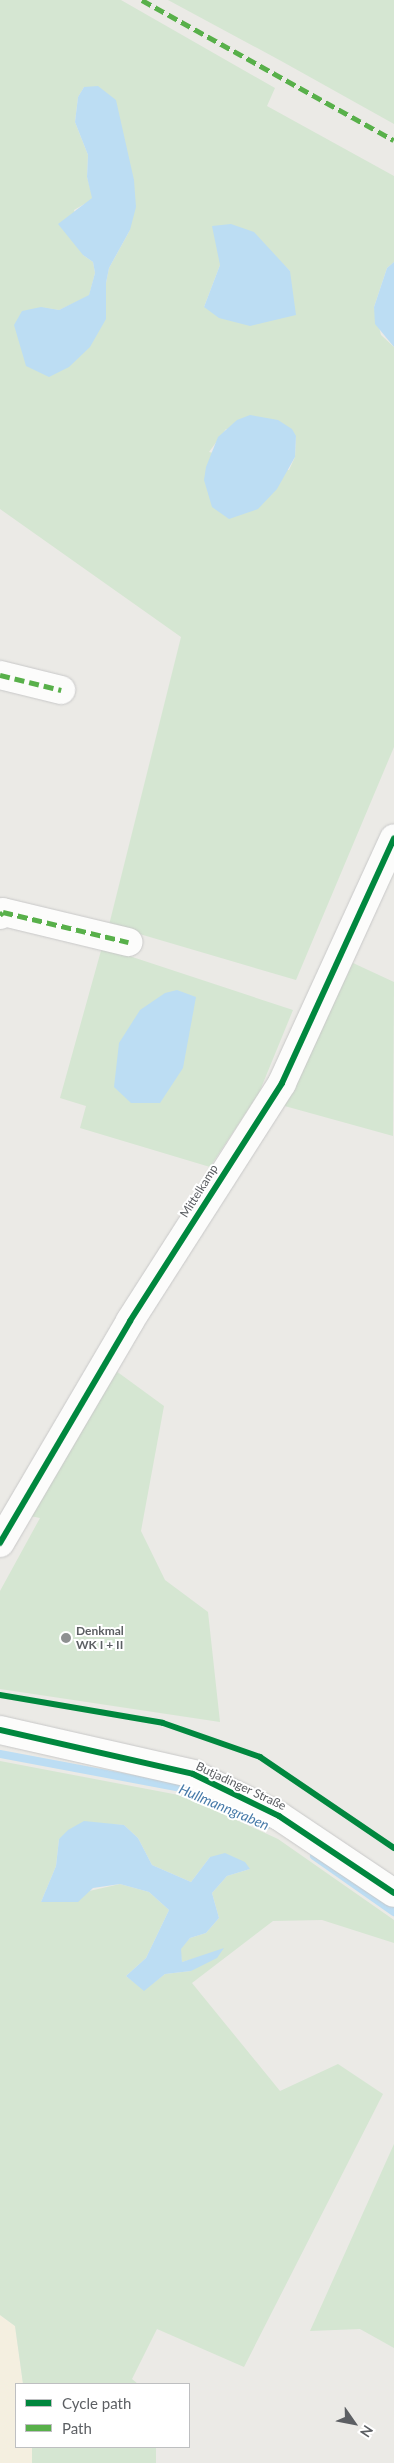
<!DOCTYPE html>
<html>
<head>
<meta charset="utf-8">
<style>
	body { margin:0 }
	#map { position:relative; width:394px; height:2463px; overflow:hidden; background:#ebeae6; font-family:Lato,sans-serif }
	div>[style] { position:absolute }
	.commercial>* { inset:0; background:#f4efe0 }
	.green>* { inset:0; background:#d5e6d2; transform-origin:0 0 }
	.water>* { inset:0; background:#bcddf3 }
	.stream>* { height:8px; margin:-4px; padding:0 4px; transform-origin:4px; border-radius:4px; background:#bcddf3 }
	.roads { filter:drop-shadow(0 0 1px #c8c8c8) drop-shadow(0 0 1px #c8c8c8) }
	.minor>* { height:28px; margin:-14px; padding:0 14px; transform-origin:14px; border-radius:14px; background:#fcfcfb }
	.quiet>* { height:5px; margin-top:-2.5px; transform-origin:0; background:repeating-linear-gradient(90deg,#58b04a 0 10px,transparent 0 15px) }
	.cycleway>* { height:6px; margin:-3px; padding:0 3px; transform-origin:3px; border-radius:3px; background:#00873e }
	.dots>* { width:14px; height:14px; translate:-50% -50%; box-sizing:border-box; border:2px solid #fff; border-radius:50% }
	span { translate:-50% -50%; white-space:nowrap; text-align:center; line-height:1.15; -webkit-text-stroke:4px #fff; paint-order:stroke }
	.street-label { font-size:12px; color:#5c5f63 }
	.poi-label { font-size:12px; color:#5c5f63; font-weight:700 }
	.left { translate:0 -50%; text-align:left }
	.water-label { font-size:14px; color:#477aa9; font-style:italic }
	.legend { position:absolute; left:15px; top:2383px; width:175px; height:65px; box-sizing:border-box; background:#fff; border:1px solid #bebfc1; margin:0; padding:6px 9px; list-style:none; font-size:15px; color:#5c5f63 }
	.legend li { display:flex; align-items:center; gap:10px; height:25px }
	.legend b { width:25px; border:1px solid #bebfc1 }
	.north { position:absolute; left:329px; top:2398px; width:50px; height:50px; -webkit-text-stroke:4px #fff; paint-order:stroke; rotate:123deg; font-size:14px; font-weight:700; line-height:20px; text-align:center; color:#5c5f63 }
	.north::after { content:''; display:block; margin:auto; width:18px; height:22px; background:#5c5f63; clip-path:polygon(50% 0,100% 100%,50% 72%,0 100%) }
</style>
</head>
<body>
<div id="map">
	<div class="commercial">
		<div style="clip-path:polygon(0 2315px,15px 2326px,23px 2384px,16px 2384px,16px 2447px,32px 2447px,34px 2463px,0 2463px)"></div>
	</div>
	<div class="green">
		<div style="clip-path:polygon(evenodd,0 0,121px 0,275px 88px,267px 106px,394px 176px,394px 262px,387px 268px,374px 307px,381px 335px,394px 347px,394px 747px,296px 980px,109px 925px,181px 637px,0 509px,0 0,84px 87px,130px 230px,109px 268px,106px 283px,105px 319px,41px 307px,59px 310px,89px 296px,95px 273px,93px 262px,83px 255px,74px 210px,93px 199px,87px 177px,88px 155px,75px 122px,78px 97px,84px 87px,0 0,280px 261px,290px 271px,204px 307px,220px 265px,280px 261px,0 0,226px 429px,296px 436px,295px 457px,289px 470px,209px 452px,226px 429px)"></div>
		<div style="clip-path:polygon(168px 0,394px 0,394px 124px,283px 62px)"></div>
		<div style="clip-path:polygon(102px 947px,293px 1010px,259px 1093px,210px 1167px,80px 1128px,86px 1106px,60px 1098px)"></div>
		<div style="clip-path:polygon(353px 963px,394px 982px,393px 1136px,281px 1105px)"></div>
		<div style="clip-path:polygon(112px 1368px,164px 1406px,141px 1531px,165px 1580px,208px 1612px,220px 1722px,0 1689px,0 1591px,40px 1518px,25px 1515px)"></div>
		<div style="clip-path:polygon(evenodd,0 1761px,184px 1796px,278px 1839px,394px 1920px,394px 1943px,322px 1920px,273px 1921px,192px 1983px,280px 2091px,338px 2064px,383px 2094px,244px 2367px,157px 2329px,132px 2379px,138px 2384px,23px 2384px,15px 2326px,0 2315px,0 1761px,104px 1824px,124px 1825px,138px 1838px,152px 1865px,191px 1882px,210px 1857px,250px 1869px,227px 1876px,212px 1893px,219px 1918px,206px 1933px,190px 1938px,180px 1949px,182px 1962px,196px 1958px,191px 1971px,165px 1974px,144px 1990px,126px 1976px,146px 1958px,169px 1910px,149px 1892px,120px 1884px,41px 1902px,56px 1866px,59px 1839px,104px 1824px)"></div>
		<div style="clip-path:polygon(394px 2144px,394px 2348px,360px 2329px,310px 2331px)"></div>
		<div style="left:32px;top:2447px;width:124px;height:16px"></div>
	</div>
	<div class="water">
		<div style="clip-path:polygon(98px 86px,116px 100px,134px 180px,136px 207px,130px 230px,109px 268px,106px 283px,106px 319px,90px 347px,69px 367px,49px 377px,26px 366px,14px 325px,22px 311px,41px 307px,59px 310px,89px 295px,95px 273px,93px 262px,83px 255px,58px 224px,92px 198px,87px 177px,88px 155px,75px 122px,78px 97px,84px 87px)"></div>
		<div style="clip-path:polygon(231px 224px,254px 232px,290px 271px,296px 315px,250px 326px,219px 318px,204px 307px,220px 265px,212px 226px)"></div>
		<div style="clip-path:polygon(394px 262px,394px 347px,375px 324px,374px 307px,387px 268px)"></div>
		<div style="clip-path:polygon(250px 415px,278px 420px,292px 429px,296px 436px,295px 457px,277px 489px,258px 509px,229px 519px,212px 507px,204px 480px,206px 467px,218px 437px,237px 420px)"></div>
		<div style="clip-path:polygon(177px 990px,196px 997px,183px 1068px,160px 1103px,131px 1103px,114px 1087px,119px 1043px,140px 1010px,165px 993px)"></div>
		<div style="clip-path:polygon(84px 1821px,124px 1825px,138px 1838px,152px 1865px,191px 1882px,210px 1857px,225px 1853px,245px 1862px,250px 1869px,227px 1876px,212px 1893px,219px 1918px,206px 1933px,190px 1938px,181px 1949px,182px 1962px,224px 1948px,217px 1958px,191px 1971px,165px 1974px,144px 1991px,126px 1976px,146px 1958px,169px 1910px,149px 1892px,120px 1884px,93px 1888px,78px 1902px,41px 1902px,56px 1866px,59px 1839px,68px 1830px)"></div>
	</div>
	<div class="stream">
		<div style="left:0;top:1754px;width:190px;rotate:10.6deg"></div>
		<div style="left:187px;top:1789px;width:88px;rotate:24.2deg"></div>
		<div style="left:314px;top:1856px;width:98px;rotate:35deg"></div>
	</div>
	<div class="roads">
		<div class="minor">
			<div style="left:0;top:675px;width:63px;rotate:13.8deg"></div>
			<div style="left:0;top:915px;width:4px;rotate:-45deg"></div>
			<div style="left:3px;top:912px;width:129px;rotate:13.5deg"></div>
			<div style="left:0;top:1543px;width:257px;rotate:-59.6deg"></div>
			<div style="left:130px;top:1321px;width:282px;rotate:-57.4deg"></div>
			<div style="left:282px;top:1083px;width:269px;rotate:-65.4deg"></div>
			<div style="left:0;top:1730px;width:198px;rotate:12.8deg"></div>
			<div style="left:193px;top:1774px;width:96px;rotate:26deg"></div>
			<div style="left:279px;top:1816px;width:138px;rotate:33.8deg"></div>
		</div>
	</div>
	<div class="quiet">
		<div style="left:142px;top:0;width:288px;rotate:29.1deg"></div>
		<div style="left:0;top:675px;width:63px;rotate:13.8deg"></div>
		<div style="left:0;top:915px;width:4px;rotate:-45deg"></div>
		<div style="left:3px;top:912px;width:129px;rotate:13.5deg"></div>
	</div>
	<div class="cycleway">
		<div style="left:0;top:1543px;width:257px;rotate:-59.6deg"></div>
		<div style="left:130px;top:1321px;width:282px;rotate:-57.4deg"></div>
		<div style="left:282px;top:1083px;width:269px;rotate:-65.4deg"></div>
		<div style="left:0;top:1695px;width:165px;rotate:9.7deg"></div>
		<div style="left:163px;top:1723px;width:103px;rotate:19.3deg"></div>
		<div style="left:260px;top:1757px;width:162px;rotate:34.2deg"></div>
		<div style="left:0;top:1730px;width:198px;rotate:12.8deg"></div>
		<div style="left:193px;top:1774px;width:96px;rotate:26deg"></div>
		<div style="left:279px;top:1816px;width:138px;rotate:33.8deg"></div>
	</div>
	<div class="dots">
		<div style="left:66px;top:1638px;background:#8e9091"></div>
	</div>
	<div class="street-label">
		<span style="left:199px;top:1191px;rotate:-58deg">Mittelkamp</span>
		<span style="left:241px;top:1786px;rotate:25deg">Butjadinger Straße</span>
	</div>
	<div class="poi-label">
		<span class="left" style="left:76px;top:1638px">Denkmal<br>WK I + II</span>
	</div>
	<div class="water-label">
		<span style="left:224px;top:1807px;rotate:23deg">Hullmanngraben</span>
	</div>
	<ul class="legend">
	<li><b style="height:6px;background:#00873e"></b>Cycle path</li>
	<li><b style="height:6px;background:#58b04a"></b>Path</li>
	</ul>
	<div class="north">N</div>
</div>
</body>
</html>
